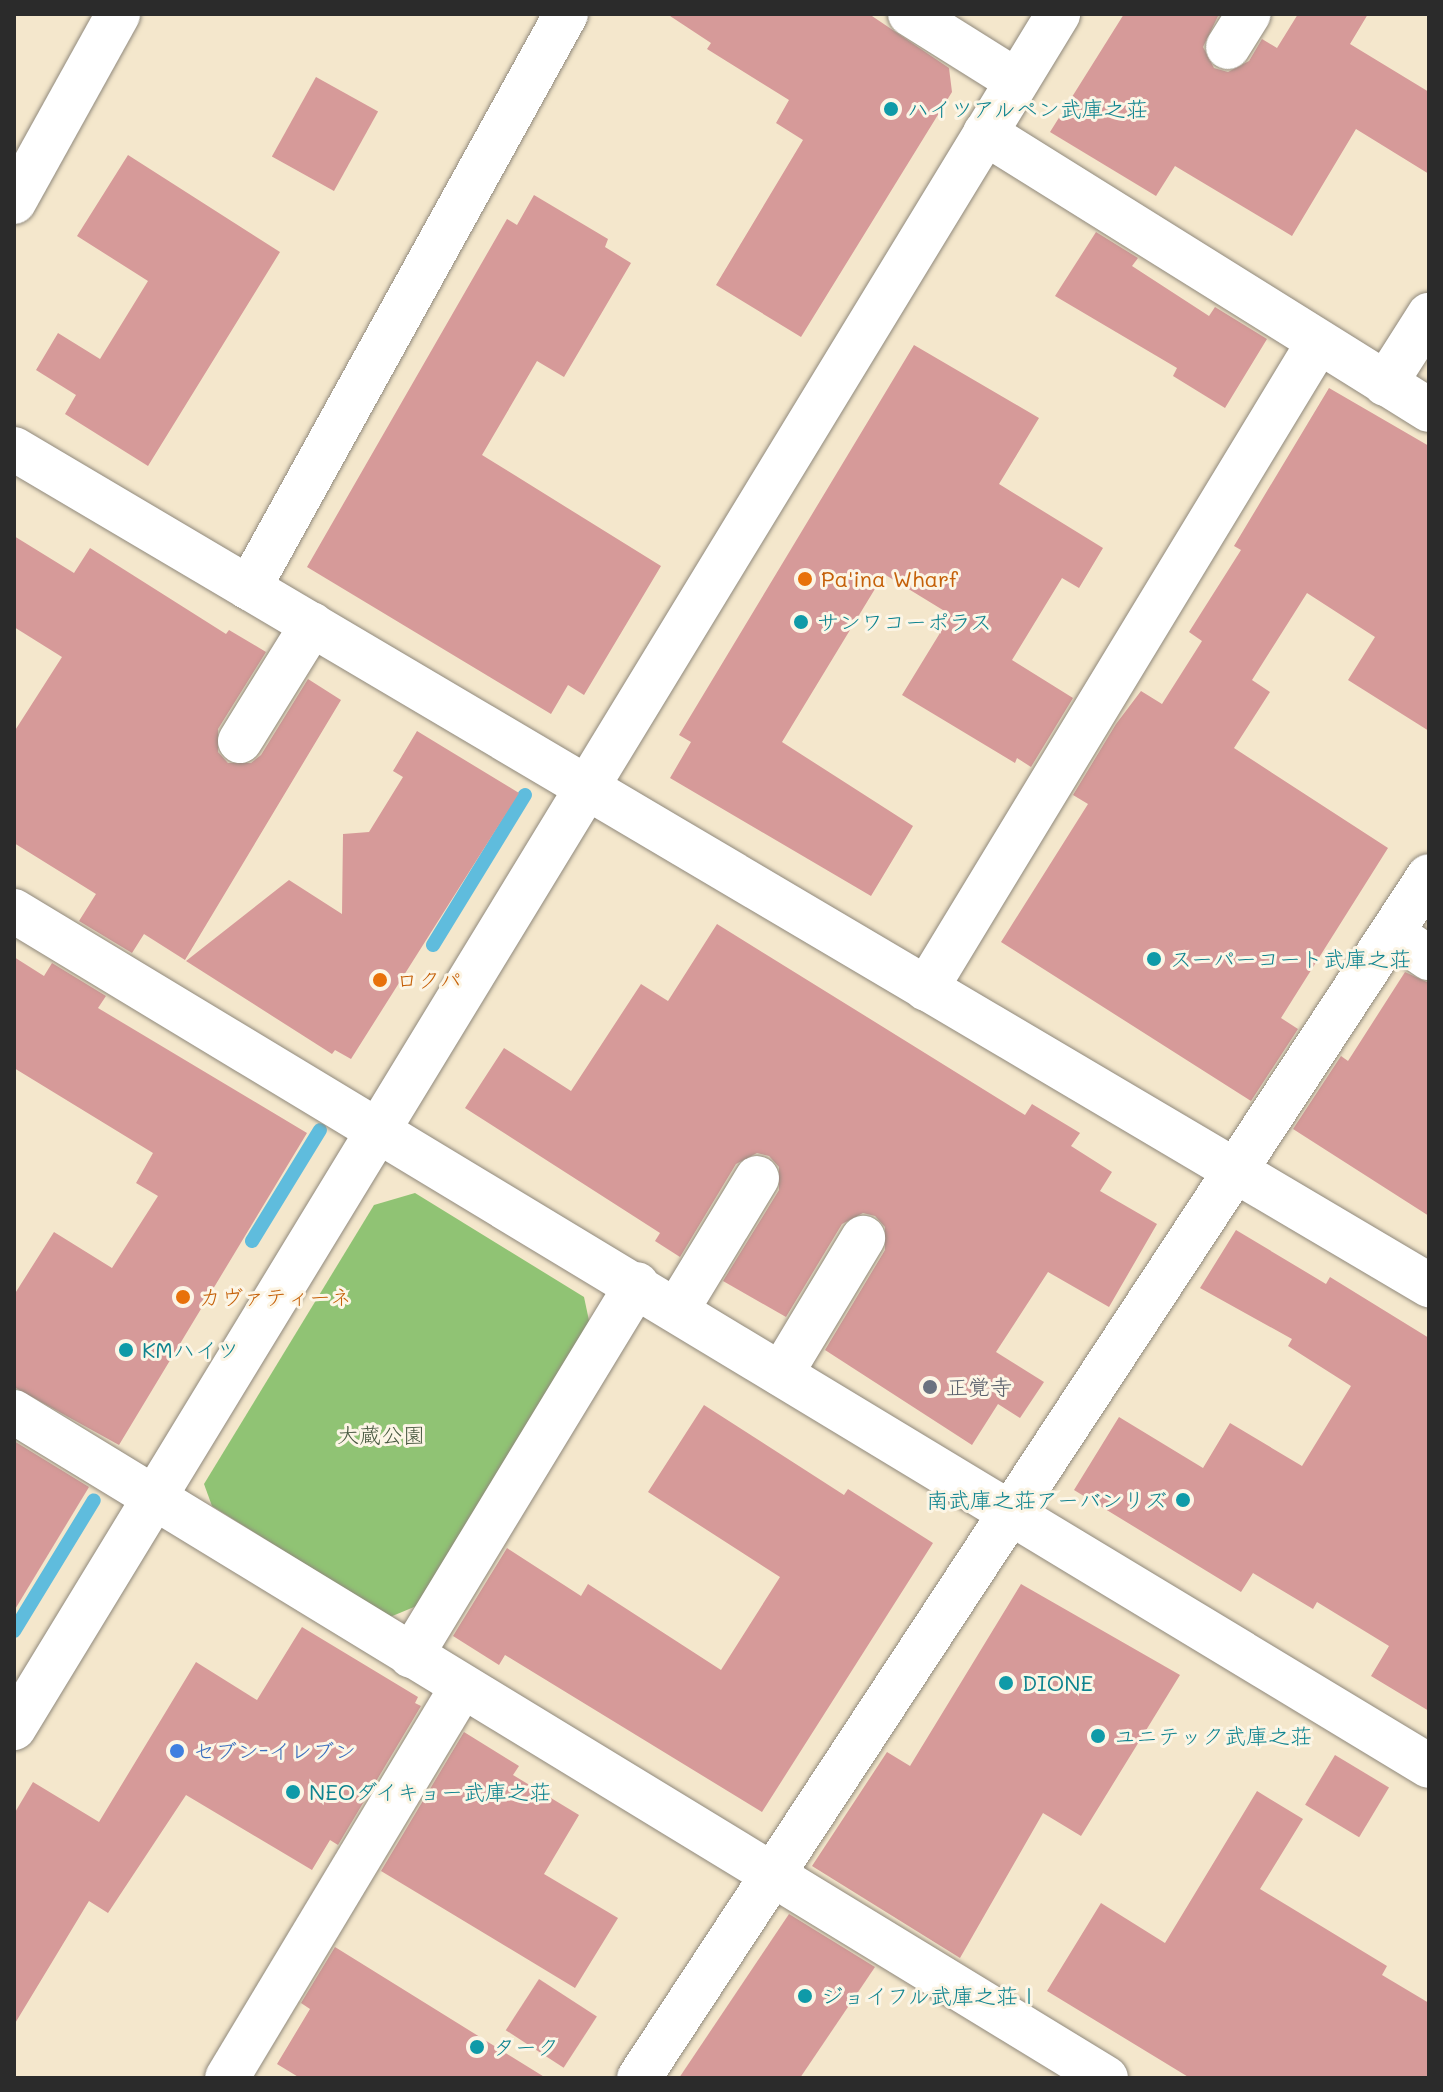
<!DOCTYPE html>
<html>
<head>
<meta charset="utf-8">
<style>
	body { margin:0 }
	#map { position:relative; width:1443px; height:2092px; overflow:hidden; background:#f4e7cc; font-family:Mali,"Klee One",sans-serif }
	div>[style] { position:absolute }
	.green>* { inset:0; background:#90c374 }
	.stream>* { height:14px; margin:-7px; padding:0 7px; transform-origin:7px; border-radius:7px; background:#5fbcdd }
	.building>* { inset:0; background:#d69a99; transform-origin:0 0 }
	.roads { filter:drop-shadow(0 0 2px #90897c) drop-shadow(0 0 2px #90897c) }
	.minor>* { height:44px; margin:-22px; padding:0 22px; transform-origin:22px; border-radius:22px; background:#fff }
	.dots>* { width:22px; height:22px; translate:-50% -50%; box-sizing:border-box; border:4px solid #fcf5e5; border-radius:50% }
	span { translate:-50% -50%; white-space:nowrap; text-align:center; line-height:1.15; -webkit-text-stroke:6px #fcf5e5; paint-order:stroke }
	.culture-label { font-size:22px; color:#0d838f }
	.left { translate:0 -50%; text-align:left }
	.right { translate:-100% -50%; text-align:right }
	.food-label { font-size:22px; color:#c56008 }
	.worship-label { font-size:22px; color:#5b616d }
	.park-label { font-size:22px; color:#495941 }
	.shop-label { font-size:22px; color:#366cbe }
	.frame { position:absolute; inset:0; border:16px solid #2b2b2b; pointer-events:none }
</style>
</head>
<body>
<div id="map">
	<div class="green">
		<div style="clip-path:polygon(415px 1193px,584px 1297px,591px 1330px,426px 1602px,390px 1617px,212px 1506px,204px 1484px,374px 1205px)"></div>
	</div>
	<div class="stream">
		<div style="left:433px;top:945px;width:176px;rotate:-58.5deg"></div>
		<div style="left:252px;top:1241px;width:130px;rotate:-58.5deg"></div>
		<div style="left:14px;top:1631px;width:153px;rotate:-58.6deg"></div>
	</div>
	<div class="building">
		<div style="clip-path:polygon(667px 14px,869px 14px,949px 68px,952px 92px,801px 337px,716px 285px,803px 140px,776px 123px,789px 100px,707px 49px,711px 43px)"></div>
		<div style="clip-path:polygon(1124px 14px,1219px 14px,1203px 47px,1214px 68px,1228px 72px,1249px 61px,1262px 39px,1277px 48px,1298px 14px,1368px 14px,1350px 44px,1429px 92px,1429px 174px,1356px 129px,1292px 236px,1175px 166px,1156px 196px,1050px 132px)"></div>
		<div style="left:316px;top:77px;width:71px;height:91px;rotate:29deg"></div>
		<div style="clip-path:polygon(128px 155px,280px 252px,148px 466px,65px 414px,76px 395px,36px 370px,58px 333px,100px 359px,148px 281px,77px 236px)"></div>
		<div style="clip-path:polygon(534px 195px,608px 239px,605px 247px,631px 263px,564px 377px,537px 361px,482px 455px,661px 566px,584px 695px,568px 685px,551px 714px,307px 567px,507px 219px,517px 225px)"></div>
		<div style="clip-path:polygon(1096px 232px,1138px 258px,1132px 266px,1209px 316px,1215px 307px,1267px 339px,1225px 408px,1173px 376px,1177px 368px,1055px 296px)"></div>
		<div style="clip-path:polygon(914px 345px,1039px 418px,999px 484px,1103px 548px,1079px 588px,1062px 578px,1012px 660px,1073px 698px,1031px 767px,1017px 758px,1015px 763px,902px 695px,951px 615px,884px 574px,782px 742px,913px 826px,871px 896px,670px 778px,691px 742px,679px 735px)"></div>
		<div style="clip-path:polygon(1329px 388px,1429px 446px,1429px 731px,1348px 680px,1375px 637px,1307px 593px,1252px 680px,1270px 692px,1234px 748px,1388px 848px,1281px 1018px,1298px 1029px,1251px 1101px,1001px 942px,1088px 804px,1073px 795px,1116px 724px,1141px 691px,1162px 704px,1202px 641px,1189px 632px,1241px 550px,1234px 546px)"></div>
		<div style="clip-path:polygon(14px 536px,74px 573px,90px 548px,226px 634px,229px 630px,266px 652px,218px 729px,218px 752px,228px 763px,251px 763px,261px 755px,308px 679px,341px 700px,185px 960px,144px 934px,132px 953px,79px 921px,96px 894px,14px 843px,14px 732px,62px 657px,14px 627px)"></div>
		<div style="clip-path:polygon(417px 731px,519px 793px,351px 1059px,335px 1050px,332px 1054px,186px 961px,289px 880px,342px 914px,343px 834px,369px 832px,403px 777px,393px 771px)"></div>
		<div style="clip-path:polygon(717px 924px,1025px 1115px,1032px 1104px,1080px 1133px,1071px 1146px,1112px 1172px,1100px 1191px,1157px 1224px,1109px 1307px,1048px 1272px,996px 1352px,1044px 1382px,1020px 1418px,998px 1404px,972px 1445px,825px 1350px,885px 1250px,885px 1227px,875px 1216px,863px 1213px,842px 1224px,786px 1317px,723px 1281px,779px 1190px,779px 1167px,769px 1156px,757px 1153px,736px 1164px,680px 1257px,655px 1241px,660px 1233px,465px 1108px,504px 1048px,571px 1091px,641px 984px,668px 1001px)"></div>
		<div style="clip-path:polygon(14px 957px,44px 976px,52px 963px,106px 996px,98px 1008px,307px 1133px,119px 1445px,14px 1387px,14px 1295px,54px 1232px,112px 1268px,158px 1196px,136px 1183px,153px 1153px,14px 1068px)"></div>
		<div style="clip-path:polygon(1405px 972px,1429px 983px,1429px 1216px,1293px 1129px,1341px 1056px,1348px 1061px)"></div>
		<div style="clip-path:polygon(1236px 1230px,1326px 1284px,1330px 1277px,1429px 1338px,1429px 1711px,1371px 1676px,1389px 1646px,1317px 1602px,1313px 1609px,1253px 1573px,1241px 1592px,1074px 1490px,1119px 1417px,1203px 1468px,1230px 1423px,1302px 1466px,1351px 1386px,1288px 1346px,1292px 1339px,1200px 1288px)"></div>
		<div style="clip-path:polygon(704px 1405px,844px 1495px,848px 1489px,933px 1543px,762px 1812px,505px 1655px,499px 1665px,453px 1636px,507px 1548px,581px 1596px,588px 1584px,721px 1670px,780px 1577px,648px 1492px)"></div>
		<div style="clip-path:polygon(14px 1441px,89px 1487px,14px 1611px)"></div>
		<div style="clip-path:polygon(1021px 1584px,1180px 1675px,1081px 1836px,1043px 1813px,960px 1958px,812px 1866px,887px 1752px,910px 1766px)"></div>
		<div style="clip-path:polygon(302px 1627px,418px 1697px,415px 1703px,421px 1706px,338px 1845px,330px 1840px,312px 1870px,186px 1795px,108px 1913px,89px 1901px,14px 2025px,14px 1814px,33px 1782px,99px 1822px,196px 1662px,257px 1700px)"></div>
		<div style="clip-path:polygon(464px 1732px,519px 1766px,513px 1775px,579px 1815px,544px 1874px,618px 1918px,575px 1988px,381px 1871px)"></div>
		<div style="left:1335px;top:1755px;width:63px;height:58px;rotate:31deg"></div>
		<div style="clip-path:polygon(1257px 1791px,1303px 1819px,1260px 1889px,1387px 1966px,1382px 1975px,1429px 2003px,1429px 2078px,1190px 2078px,1047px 1991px,1101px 1903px,1165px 1943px)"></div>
		<div style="clip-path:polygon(789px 1914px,875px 1967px,800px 2078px,679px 2078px)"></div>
		<div style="clip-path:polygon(335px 1947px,546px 2078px,300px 2078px,277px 2064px,310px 2009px,301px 2003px)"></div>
		<div style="left:539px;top:1979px;width:69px;height:61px;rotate:33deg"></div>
	</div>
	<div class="roads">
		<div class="minor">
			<div style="left:910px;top:14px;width:126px;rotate:32.1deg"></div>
			<div style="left:1228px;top:47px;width:39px;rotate:-58deg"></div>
			<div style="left:985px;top:133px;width:523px;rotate:31.96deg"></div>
			<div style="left:14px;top:202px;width:215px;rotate:-61deg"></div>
			<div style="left:1385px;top:384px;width:82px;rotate:-57.5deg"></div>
			<div style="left:14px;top:449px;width:1644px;rotate:30.58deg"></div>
			<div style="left:249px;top:588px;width:656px;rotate:-61.09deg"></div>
			<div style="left:240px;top:741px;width:137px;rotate:-58.2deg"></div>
			<div style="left:14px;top:911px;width:1653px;rotate:31.14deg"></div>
			<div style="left:1392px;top:933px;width:45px;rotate:34deg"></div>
			<div style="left:926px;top:989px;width:756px;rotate:-58.75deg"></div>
			<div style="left:678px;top:1308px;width:152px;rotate:-58.7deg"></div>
			<div style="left:781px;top:1374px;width:159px;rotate:-58.9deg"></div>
			<div style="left:14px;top:1412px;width:1279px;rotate:31.38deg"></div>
			<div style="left:411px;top:1656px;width:435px;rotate:-58.7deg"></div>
			<div style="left:14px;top:1728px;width:2007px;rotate:-58.65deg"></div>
			<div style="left:227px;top:2078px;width:456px;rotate:-59deg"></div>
			<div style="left:639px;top:2078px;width:1438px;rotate:-56.69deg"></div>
		</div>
	</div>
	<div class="dots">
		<div style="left:891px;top:109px;background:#0f9aa8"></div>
		<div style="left:805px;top:579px;background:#e8710a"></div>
		<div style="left:801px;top:622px;background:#0f9aa8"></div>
		<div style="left:1154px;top:959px;background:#0f9aa8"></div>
		<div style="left:380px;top:980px;background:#e8710a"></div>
		<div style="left:183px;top:1297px;background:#e8710a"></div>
		<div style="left:126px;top:1350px;background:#0f9aa8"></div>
		<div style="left:930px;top:1387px;background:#6b7280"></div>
		<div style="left:1183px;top:1500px;background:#0f9aa8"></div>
		<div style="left:1006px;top:1683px;background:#0f9aa8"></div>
		<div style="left:1098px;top:1736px;background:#0f9aa8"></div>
		<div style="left:177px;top:1751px;background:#3f7fe0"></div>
		<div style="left:293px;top:1792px;background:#0f9aa8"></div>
		<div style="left:805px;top:1996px;background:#0f9aa8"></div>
		<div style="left:477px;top:2047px;background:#0f9aa8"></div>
	</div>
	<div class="culture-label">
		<span class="left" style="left:907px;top:109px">ハイツアルペン武庫之荘</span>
		<span class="left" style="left:817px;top:622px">サンワコーポラス</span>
		<span class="left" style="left:1170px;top:959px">スーパーコート武庫之荘</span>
		<span class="left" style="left:142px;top:1350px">KMハイツ</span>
		<span class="right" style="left:1167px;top:1500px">南武庫之荘アーバンリズ</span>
		<span class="left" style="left:1022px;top:1683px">DIONE</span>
		<span class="left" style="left:1114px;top:1736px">ユニテック武庫之荘</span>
		<span class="left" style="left:309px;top:1792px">NEOダイキョー武庫之荘</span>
		<span class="left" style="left:821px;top:1996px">ジョイフル武庫之荘Ⅰ</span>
		<span class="left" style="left:493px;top:2047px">ターク</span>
	</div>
	<div class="food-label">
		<span class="left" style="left:821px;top:579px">Pa'ina Wharf</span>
		<span class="left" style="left:396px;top:980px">ロクパ</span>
		<span class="left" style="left:199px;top:1297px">カヴァティーネ</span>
	</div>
	<div class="worship-label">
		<span class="left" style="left:946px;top:1387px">正覚寺</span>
	</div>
	<div class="park-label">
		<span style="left:381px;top:1435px">大蔵公園</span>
	</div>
	<div class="shop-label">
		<span class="left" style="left:193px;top:1751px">セブン-イレブン</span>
	</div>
	<div class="frame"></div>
</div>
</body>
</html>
